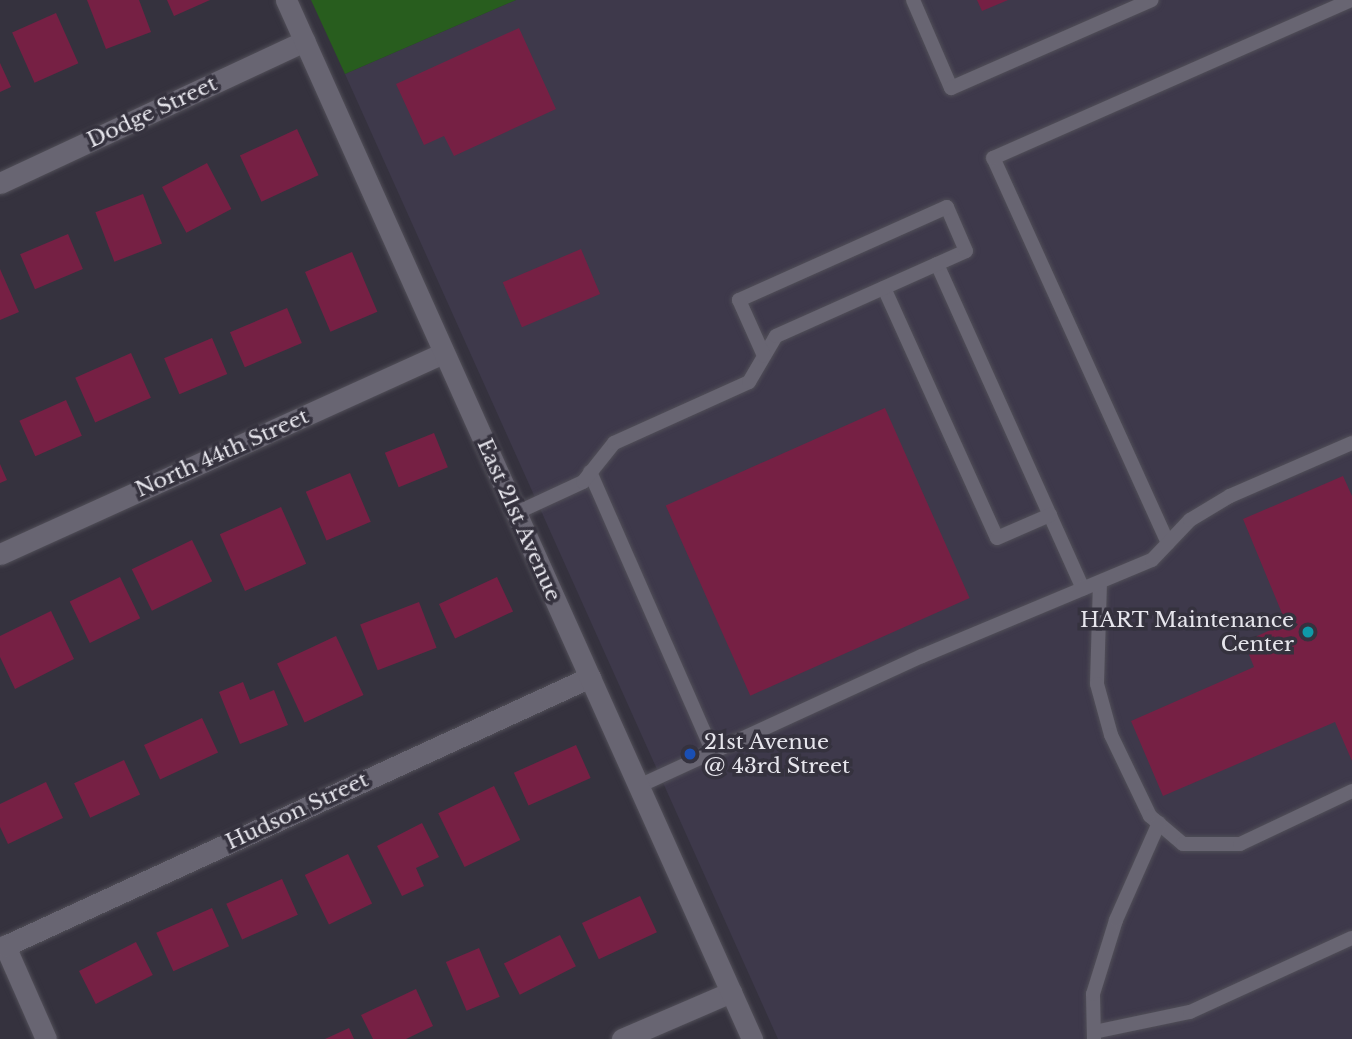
<!DOCTYPE html>
<html>
<head>
<meta charset="utf-8">
<style>
	body { margin:0 }
	#map { position:relative; width:1352px; height:1039px; overflow:hidden; background:#35323e; font-family:"Libre Baskerville",serif }
	div>[style] { position:absolute }
	.built>* { inset:0; background:#3e394b }
	.green>* { inset:0; background:#285d1e }
	.building>* { inset:0; background:#762044; transform-origin:0 0 }
	.roads { filter:drop-shadow(0 0 2px #514f58) drop-shadow(0 0 2px #514f58) }
	.service>* { height:14px; margin:-7px; padding:0 7px; transform-origin:7px; border-radius:7px; background:#686572 }
	.minor>* { height:21px; margin:-10.5px; padding:0 10.5px; transform-origin:10.5px; border-radius:10.5px; background:#686572 }
	.tertiary>* { height:21px; margin:-10.5px; padding:0 10.5px; transform-origin:10.5px; border-radius:10.5px; background:#686572 }
	.dots>* { width:19px; height:19px; translate:-50% -50%; box-sizing:border-box; border:4px solid #35323e; border-radius:50% }
	span { translate:-50% -50%; white-space:nowrap; text-align:center; line-height:1.15; -webkit-text-stroke:7px #35323e; paint-order:stroke }
	.street-label { font-size:21px; color:#e6e5ec }
	.poi-label { font-size:21px; color:#e6e5ec }
	.right { translate:-100% -50%; text-align:right }
	.left { translate:0 -50%; text-align:left }
</style>
</head>
<body>
<div id="map">
	<div class="built">
		<div style="clip-path:polygon(516px 0,1352px 0,1352px 1039px,778px 1039px,345px 74px)"></div>
	</div>
	<div class="green">
		<div style="clip-path:polygon(311px 0,516px 0,345px 74px)"></div>
	</div>
	<div class="building">
		<div style="clip-path:polygon(87px 0,139px 0,151px 32px,106px 49px)"></div>
		<div style="clip-path:polygon(167px 0,210px 0,174px 16px)"></div>
		<div style="clip-path:polygon(977px 0,1008px 0,982px 11px)"></div>
		<div style="left:56px;top:13px;width:55px;height:48px;rotate:66deg"></div>
		<div style="clip-path:polygon(519px 28px,556px 109px,454px 156px,444px 136px,424px 145px,396px 84px)"></div>
		<div style="clip-path:polygon(0 63px,11px 87px,0 92px)"></div>
		<div style="left:297px;top:129px;width:51px;height:63px;rotate:65deg"></div>
		<div style="left:207px;top:163px;width:52px;height:51px;rotate:62deg"></div>
		<div style="left:143px;top:194px;width:53px;height:51px;rotate:69deg"></div>
		<div style="left:68px;top:234px;width:38px;height:52px;rotate:67deg"></div>
		<div style="left:581px;top:249px;width:49px;height:85px;rotate:67deg"></div>
		<div style="left:352px;top:252px;width:65px;height:51px;rotate:67deg"></div>
		<div style="clip-path:polygon(0 269px,19px 312px,0 320px)"></div>
		<div style="left:287px;top:308px;width:38px;height:62px;rotate:67deg"></div>
		<div style="left:212px;top:338px;width:39px;height:52px;rotate:67deg"></div>
		<div style="left:131px;top:353px;width:49px;height:61px;rotate:66deg"></div>
		<div style="left:66px;top:400px;width:39px;height:51px;rotate:66deg"></div>
		<div style="left:885px;top:408px;width:208px;height:240px;rotate:66deg"></div>
		<div style="left:434px;top:433px;width:37px;height:53px;rotate:68deg"></div>
		<div style="clip-path:polygon(0 464px,7px 480px,0 483px)"></div>
		<div style="left:350px;top:473px;width:53px;height:48px;rotate:67deg"></div>
		<div style="clip-path:polygon(1343px 476px,1352px 496px,1352px 761px,1335px 722px,1163px 796px,1131px 721px,1254px 667px,1244px 642px,1286px 623px,1243px 519px)"></div>
		<div style="left:281px;top:507px;width:62px;height:67px;rotate:66deg"></div>
		<div style="left:192px;top:540px;width:46px;height:67px;rotate:64deg"></div>
		<div style="left:120px;top:577px;width:46px;height:56px;rotate:64deg"></div>
		<div style="left:497px;top:577px;width:38px;height:64px;rotate:65deg"></div>
		<div style="left:419px;top:602px;width:49px;height:63px;rotate:69deg"></div>
		<div style="clip-path:polygon(51px 611px,74px 659px,15px 689px,0 657px,0 636px)"></div>
		<div style="left:336px;top:636px;width:65px;height:65px;rotate:65deg"></div>
		<div style="clip-path:polygon(243px 682px,250px 700px,274px 690px,288px 725px,240px 744px,219px 692px)"></div>
		<div style="left:202px;top:718px;width:38px;height:64px;rotate:65deg"></div>
		<div style="left:576px;top:745px;width:36px;height:68px;rotate:66deg"></div>
		<div style="left:124px;top:760px;width:38px;height:55px;rotate:65deg"></div>
		<div style="clip-path:polygon(46px 782px,63px 818px,8px 844px,0 827px,0 804px)"></div>
		<div style="left:494px;top:786px;width:60px;height:62px;rotate:64deg"></div>
		<div style="clip-path:polygon(422px 823px,439px 857px,416px 868px,424px 886px,402px 896px,377px 846px)"></div>
		<div style="left:348px;top:854px;width:55px;height:48px;rotate:64deg"></div>
		<div style="left:282px;top:879px;width:39px;height:61px;rotate:66deg"></div>
		<div style="left:640px;top:896px;width:40px;height:64px;rotate:65deg"></div>
		<div style="left:212px;top:908px;width:42px;height:61px;rotate:66deg"></div>
		<div style="left:560px;top:935px;width:35px;height:63px;rotate:63deg"></div>
		<div style="left:136px;top:942px;width:37px;height:64px;rotate:63deg"></div>
		<div style="left:479px;top:948px;width:53px;height:36px;rotate:67deg"></div>
		<div style="clip-path:polygon(416px 989px,433px 1026px,406px 1039px,373px 1039px,361px 1015px)"></div>
		<div style="clip-path:polygon(349px 1028px,354px 1039px,325px 1039px)"></div>
	</div>
	<div class="roads">
		<div class="service">
			<div style="left:913px;top:0;width:96px;rotate:66.6deg"></div>
			<div style="left:951px;top:88px;width:219px;rotate:-23.7deg"></div>
			<div style="left:937px;top:264px;width:356px;rotate:65.8deg"></div>
			<div style="left:884px;top:288px;width:274px;rotate:65.7deg"></div>
			<div style="left:997px;top:538px;width:58px;rotate:-23.5deg"></div>
			<div style="left:590px;top:472px;width:306px;rotate:66.3deg"></div>
			<div style="left:516px;top:513px;width:74px;rotate:-24.8deg"></div>
			<div style="left:583px;top:482px;width:50px;rotate:-51.5deg"></div>
			<div style="left:614px;top:443px;width:148px;rotate:-24.3deg"></div>
			<div style="left:749px;top:382px;width:53px;rotate:-59.6deg"></div>
			<div style="left:776px;top:336px;width:208px;rotate:-24.1deg"></div>
			<div style="left:966px;top:251px;width:48px;rotate:-113.4deg"></div>
			<div style="left:947px;top:207px;width:228px;rotate:155.9deg"></div>
			<div style="left:739px;top:300px;width:61px;rotate:65.9deg"></div>
			<div style="left:1168px;top:543px;width:423px;rotate:-114.4deg"></div>
			<div style="left:993px;top:158px;width:391px;rotate:-23.8deg"></div>
			<div style="left:1100px;top:582px;width:102px;rotate:91.7deg"></div>
			<div style="left:1097px;top:684px;width:53px;rotate:74.6deg"></div>
			<div style="left:1111px;top:735px;width:90px;rotate:64.3deg"></div>
			<div style="left:1150px;top:816px;width:43px;rotate:40.3deg"></div>
			<div style="left:1183px;top:844px;width:57px"></div>
			<div style="left:1240px;top:844px;width:124px;rotate:-25.3deg"></div>
			<div style="left:639px;top:786px;width:311px;rotate:-24.7deg"></div>
			<div style="left:922px;top:656px;width:249px;rotate:-22.7deg"></div>
			<div style="left:1152px;top:560px;width:55px;rotate:-46.5deg"></div>
			<div style="left:1190px;top:520px;width:47px;rotate:-31deg"></div>
			<div style="left:1230px;top:496px;width:133px;rotate:-23.5deg"></div>
			<div style="left:1094px;top:1032px;width:98px;rotate:-11.8deg"></div>
			<div style="left:1190px;top:1012px;width:178px;rotate:-24.6deg"></div>
			<div style="left:1094px;top:1039px;width:45px;rotate:-91.3deg"></div>
			<div style="left:1093px;top:994px;width:77px;rotate:-72.7deg"></div>
			<div style="left:1116px;top:920px;width:106px;rotate:-66.1deg"></div>
		</div>
		<div class="minor">
			<div style="left:0;top:183px;width:336px;rotate:-25deg"></div>
			<div style="left:0;top:554px;width:487px;rotate:-24.4deg"></div>
			<div style="left:46px;top:1039px;width:102px;rotate:-113.8deg"></div>
			<div style="left:5px;top:946px;width:644px;rotate:-24.69deg"></div>
			<div style="left:622px;top:1039px;width:119px;rotate:-23.3deg"></div>
		</div>
		<div class="tertiary">
			<div style="left:286px;top:0;width:1139px;rotate:65.84deg"></div>
		</div>
	</div>
	<div class="dots">
		<div style="left:1308px;top:632px;background:#0f9aa8"></div>
		<div style="left:690px;top:754px;background:#1a4fb4"></div>
	</div>
	<div class="street-label">
		<span style="left:152px;top:112px;rotate:-25deg">Dodge Street</span>
		<span style="left:222px;top:453px;rotate:-24deg">North 44th Street</span>
		<span style="left:519px;top:520px;rotate:66deg">East 21st Avenue</span>
		<span style="left:297px;top:811px;rotate:-25deg">Hudson Street</span>
	</div>
	<div class="poi-label">
		<span class="right" style="left:1294px;top:632px">HART Maintenance<br>Center</span>
		<span class="left" style="left:704px;top:754px">21st Avenue<br>@ 43rd Street</span>
	</div>
</div>
</body>
</html>
